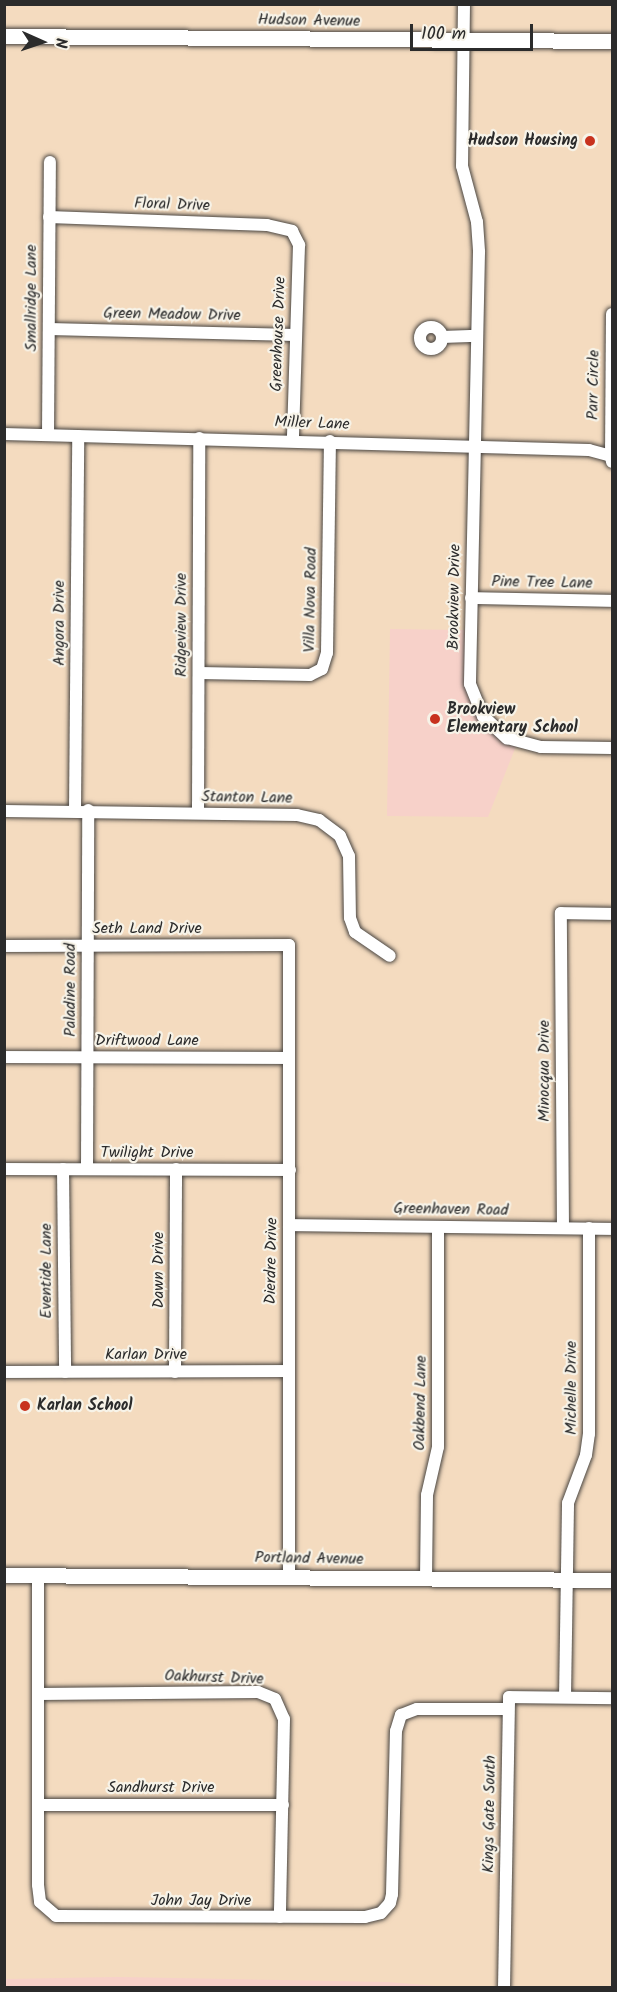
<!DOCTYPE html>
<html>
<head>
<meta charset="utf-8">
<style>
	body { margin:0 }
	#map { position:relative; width:617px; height:1992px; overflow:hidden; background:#f4dbbf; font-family:Kalam,sans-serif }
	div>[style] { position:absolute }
	.built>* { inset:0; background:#f7d1c9 }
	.roads { filter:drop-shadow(0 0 2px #494541) drop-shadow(0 0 2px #494541) }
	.minor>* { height:12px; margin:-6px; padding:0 6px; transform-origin:6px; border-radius:6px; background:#fff }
	.minor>.ring { margin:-6px; padding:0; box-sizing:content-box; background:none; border:12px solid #fff; border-radius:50% }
	.major>* { height:15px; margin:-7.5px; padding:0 7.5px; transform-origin:7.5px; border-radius:7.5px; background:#fff }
	.dots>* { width:16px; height:16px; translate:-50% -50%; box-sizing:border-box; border:3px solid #f7f3e8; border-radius:50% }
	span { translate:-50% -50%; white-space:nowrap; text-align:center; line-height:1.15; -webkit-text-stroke:4.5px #f7f3e8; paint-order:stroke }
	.street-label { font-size:16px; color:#2b2b2b }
	.poi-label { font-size:16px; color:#2b2b2b; font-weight:700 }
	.right { translate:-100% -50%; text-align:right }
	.left { translate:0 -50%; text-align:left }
	.frame { position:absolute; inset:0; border:6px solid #2b2b2b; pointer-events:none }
	.north { position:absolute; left:12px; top:12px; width:60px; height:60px; -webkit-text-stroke:4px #f7f3e8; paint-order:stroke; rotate:93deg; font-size:16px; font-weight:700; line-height:24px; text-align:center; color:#2b2b2b }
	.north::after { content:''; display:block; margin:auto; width:21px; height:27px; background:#2b2b2b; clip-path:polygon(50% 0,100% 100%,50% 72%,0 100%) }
	.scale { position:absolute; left:410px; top:24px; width:123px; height:27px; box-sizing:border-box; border:3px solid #2b2b2b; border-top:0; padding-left:8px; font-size:18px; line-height:21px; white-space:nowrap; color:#2b2b2b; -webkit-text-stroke:4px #f7f3e8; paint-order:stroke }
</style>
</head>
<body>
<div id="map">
	<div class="built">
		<div style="clip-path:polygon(390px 629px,466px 630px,473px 706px,516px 746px,488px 817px,387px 816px)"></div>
		<div style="clip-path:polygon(118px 1977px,388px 1982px,448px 1987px,5px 1987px,5px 1979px)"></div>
	</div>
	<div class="roads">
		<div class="minor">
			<div style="left:464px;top:4px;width:162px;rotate:90.7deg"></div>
			<div style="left:462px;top:166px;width:58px;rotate:75deg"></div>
			<div style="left:477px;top:222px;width:30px;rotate:86deg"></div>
			<div style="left:479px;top:252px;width:432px;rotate:91.2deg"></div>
			<div style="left:470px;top:684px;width:35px;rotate:68deg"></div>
			<div style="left:483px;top:716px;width:33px;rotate:43deg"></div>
			<div style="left:507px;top:738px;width:35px;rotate:15deg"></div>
			<div style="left:541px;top:747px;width:71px;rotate:0.8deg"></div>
			<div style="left:49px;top:217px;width:218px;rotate:2.1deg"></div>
			<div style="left:267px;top:225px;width:26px;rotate:13deg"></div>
			<div style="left:292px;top:231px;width:16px;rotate:63deg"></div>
			<div style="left:299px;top:245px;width:195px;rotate:91.8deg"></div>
			<div class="ring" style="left:420px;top:327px;width:10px;height:10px"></div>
			<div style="left:49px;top:329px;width:246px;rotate:1.4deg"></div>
			<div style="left:442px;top:337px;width:35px;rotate:-2deg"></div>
			<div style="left:4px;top:434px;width:585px;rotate:1.57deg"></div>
			<div style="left:589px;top:450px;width:23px;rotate:15deg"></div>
			<div style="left:611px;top:456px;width:6px;rotate:81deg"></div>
			<div style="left:48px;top:435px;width:273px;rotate:-89.6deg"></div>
			<div style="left:611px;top:456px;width:142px;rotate:-89.6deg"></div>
			<div style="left:471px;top:598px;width:141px;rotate:1.2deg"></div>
			<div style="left:199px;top:673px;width:111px;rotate:1deg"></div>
			<div style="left:310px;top:675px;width:13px;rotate:-27deg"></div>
			<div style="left:322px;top:669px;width:17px;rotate:-73deg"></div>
			<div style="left:327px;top:653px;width:212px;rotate:-89.2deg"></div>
			<div style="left:75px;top:810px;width:374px;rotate:-89.5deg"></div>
			<div style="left:4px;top:811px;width:293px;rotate:0.8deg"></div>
			<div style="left:297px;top:815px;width:23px;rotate:13deg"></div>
			<div style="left:319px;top:820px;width:26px;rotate:37deg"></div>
			<div style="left:340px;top:836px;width:22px;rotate:66deg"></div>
			<div style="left:349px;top:856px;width:62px;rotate:89.1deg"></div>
			<div style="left:350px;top:918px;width:15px;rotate:70deg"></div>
			<div style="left:355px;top:932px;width:42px;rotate:34.4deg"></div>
			<div style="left:198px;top:813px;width:375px;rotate:-89.8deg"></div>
			<div style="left:4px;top:946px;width:285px;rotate:-0.2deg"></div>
			<div style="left:289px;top:945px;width:632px;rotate:90deg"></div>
			<div style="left:4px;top:1057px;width:285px;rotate:0.2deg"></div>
			<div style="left:4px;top:1169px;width:286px;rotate:0.2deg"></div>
			<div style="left:63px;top:1169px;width:203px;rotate:89.4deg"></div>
			<div style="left:87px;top:1169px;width:359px;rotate:-89.8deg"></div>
			<div style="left:289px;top:1225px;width:323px;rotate:0.7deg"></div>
			<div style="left:563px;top:1228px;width:315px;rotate:-90.4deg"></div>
			<div style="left:561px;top:913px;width:51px;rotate:1.1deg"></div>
			<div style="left:4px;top:1372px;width:284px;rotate:-0.2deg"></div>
			<div style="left:175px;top:1372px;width:203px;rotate:-89.7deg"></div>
			<div style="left:38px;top:1576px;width:309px;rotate:90deg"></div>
			<div style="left:38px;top:1885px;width:17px;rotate:83deg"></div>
			<div style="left:40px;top:1902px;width:21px;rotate:41deg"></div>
			<div style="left:56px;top:1916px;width:309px;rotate:0.2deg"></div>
			<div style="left:365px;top:1917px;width:16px;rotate:-14deg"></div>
			<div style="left:381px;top:1913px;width:13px;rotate:-48deg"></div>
			<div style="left:390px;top:1903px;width:9px;rotate:-77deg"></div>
			<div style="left:392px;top:1894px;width:163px;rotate:-88.6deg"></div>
			<div style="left:396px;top:1731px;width:17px;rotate:-73deg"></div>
			<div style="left:401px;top:1715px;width:17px;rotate:-21deg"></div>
			<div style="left:417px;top:1709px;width:91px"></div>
			<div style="left:426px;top:1578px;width:83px;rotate:-89.3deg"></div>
			<div style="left:427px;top:1495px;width:49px;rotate:-77.1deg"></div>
			<div style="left:438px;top:1447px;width:220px;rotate:-90deg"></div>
			<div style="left:38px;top:1694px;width:220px;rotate:-0.5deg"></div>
			<div style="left:258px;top:1692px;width:18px;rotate:22deg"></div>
			<div style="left:275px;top:1699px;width:22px;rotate:66deg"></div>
			<div style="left:284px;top:1719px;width:198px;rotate:91.2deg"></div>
			<div style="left:565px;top:1697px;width:194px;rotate:-89.1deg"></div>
			<div style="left:568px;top:1503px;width:51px;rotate:-69.4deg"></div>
			<div style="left:586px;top:1455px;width:21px;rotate:-82deg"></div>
			<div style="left:589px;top:1434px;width:206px;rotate:-90deg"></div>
			<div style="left:38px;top:1805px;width:245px"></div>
			<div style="left:504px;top:1988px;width:291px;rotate:-89deg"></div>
			<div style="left:509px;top:1697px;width:103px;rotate:0.6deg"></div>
		</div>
		<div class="major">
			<div style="left:4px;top:36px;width:608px;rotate:0.47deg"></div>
			<div style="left:4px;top:1575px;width:608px;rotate:0.47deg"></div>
		</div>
	</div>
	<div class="dots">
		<div style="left:590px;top:141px;background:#c8321e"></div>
		<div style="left:435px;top:719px;background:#c8321e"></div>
		<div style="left:25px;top:1406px;background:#c8321e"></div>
	</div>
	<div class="street-label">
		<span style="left:309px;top:21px;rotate:1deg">Hudson Avenue</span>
		<span style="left:172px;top:205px;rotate:2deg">Floral Drive</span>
		<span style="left:32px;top:298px;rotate:-90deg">Smallridge Lane</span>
		<span style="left:172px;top:315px;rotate:1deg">Green Meadow Drive</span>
		<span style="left:279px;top:334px;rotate:-88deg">Greenhouse Drive</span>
		<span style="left:594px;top:385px;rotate:-89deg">Parr Circle</span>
		<span style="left:312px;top:424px;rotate:2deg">Miller Lane</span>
		<span style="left:542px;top:583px;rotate:1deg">Pine Tree Lane</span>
		<span style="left:455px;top:597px;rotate:-89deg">Brookview Drive</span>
		<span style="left:311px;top:600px;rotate:-89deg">Villa Nova Road</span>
		<span style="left:60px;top:623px;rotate:-90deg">Angora Drive</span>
		<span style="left:182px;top:625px;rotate:-90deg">Ridgeview Drive</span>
		<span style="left:247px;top:798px;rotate:1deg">Stanton Lane</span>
		<span style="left:147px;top:929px">Seth Land Drive</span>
		<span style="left:71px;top:990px;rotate:-90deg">Paladine Road</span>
		<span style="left:147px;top:1041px">Driftwood Lane</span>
		<span style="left:545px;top:1071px;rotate:-90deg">Minocqua Drive</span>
		<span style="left:147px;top:1153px">Twilight Drive</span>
		<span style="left:451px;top:1210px;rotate:1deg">Greenhaven Road</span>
		<span style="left:272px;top:1261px;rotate:-89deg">Dierdre Drive</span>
		<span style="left:159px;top:1270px;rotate:-90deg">Dawn Drive</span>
		<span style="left:47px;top:1271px;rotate:-90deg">Eventide Lane</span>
		<span style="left:146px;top:1355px">Karlan Drive</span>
		<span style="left:572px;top:1388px;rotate:-90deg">Michelle Drive</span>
		<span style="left:421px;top:1403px;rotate:-89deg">Oakbend Lane</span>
		<span style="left:309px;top:1559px;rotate:1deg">Portland Avenue</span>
		<span style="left:214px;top:1678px;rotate:2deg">Oakhurst Drive</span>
		<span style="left:161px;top:1788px">Sandhurst Drive</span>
		<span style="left:490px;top:1814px;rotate:-89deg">Kings Gate South</span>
		<span style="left:201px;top:1901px">John Jay Drive</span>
	</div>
	<div class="poi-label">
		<span class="right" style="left:578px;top:141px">Hudson Housing</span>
		<span class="left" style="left:447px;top:719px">Brookview<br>Elementary School</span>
		<span class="left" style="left:37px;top:1406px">Karlan School</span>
	</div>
	<div class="frame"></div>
	<div class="north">N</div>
	<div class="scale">100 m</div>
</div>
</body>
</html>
